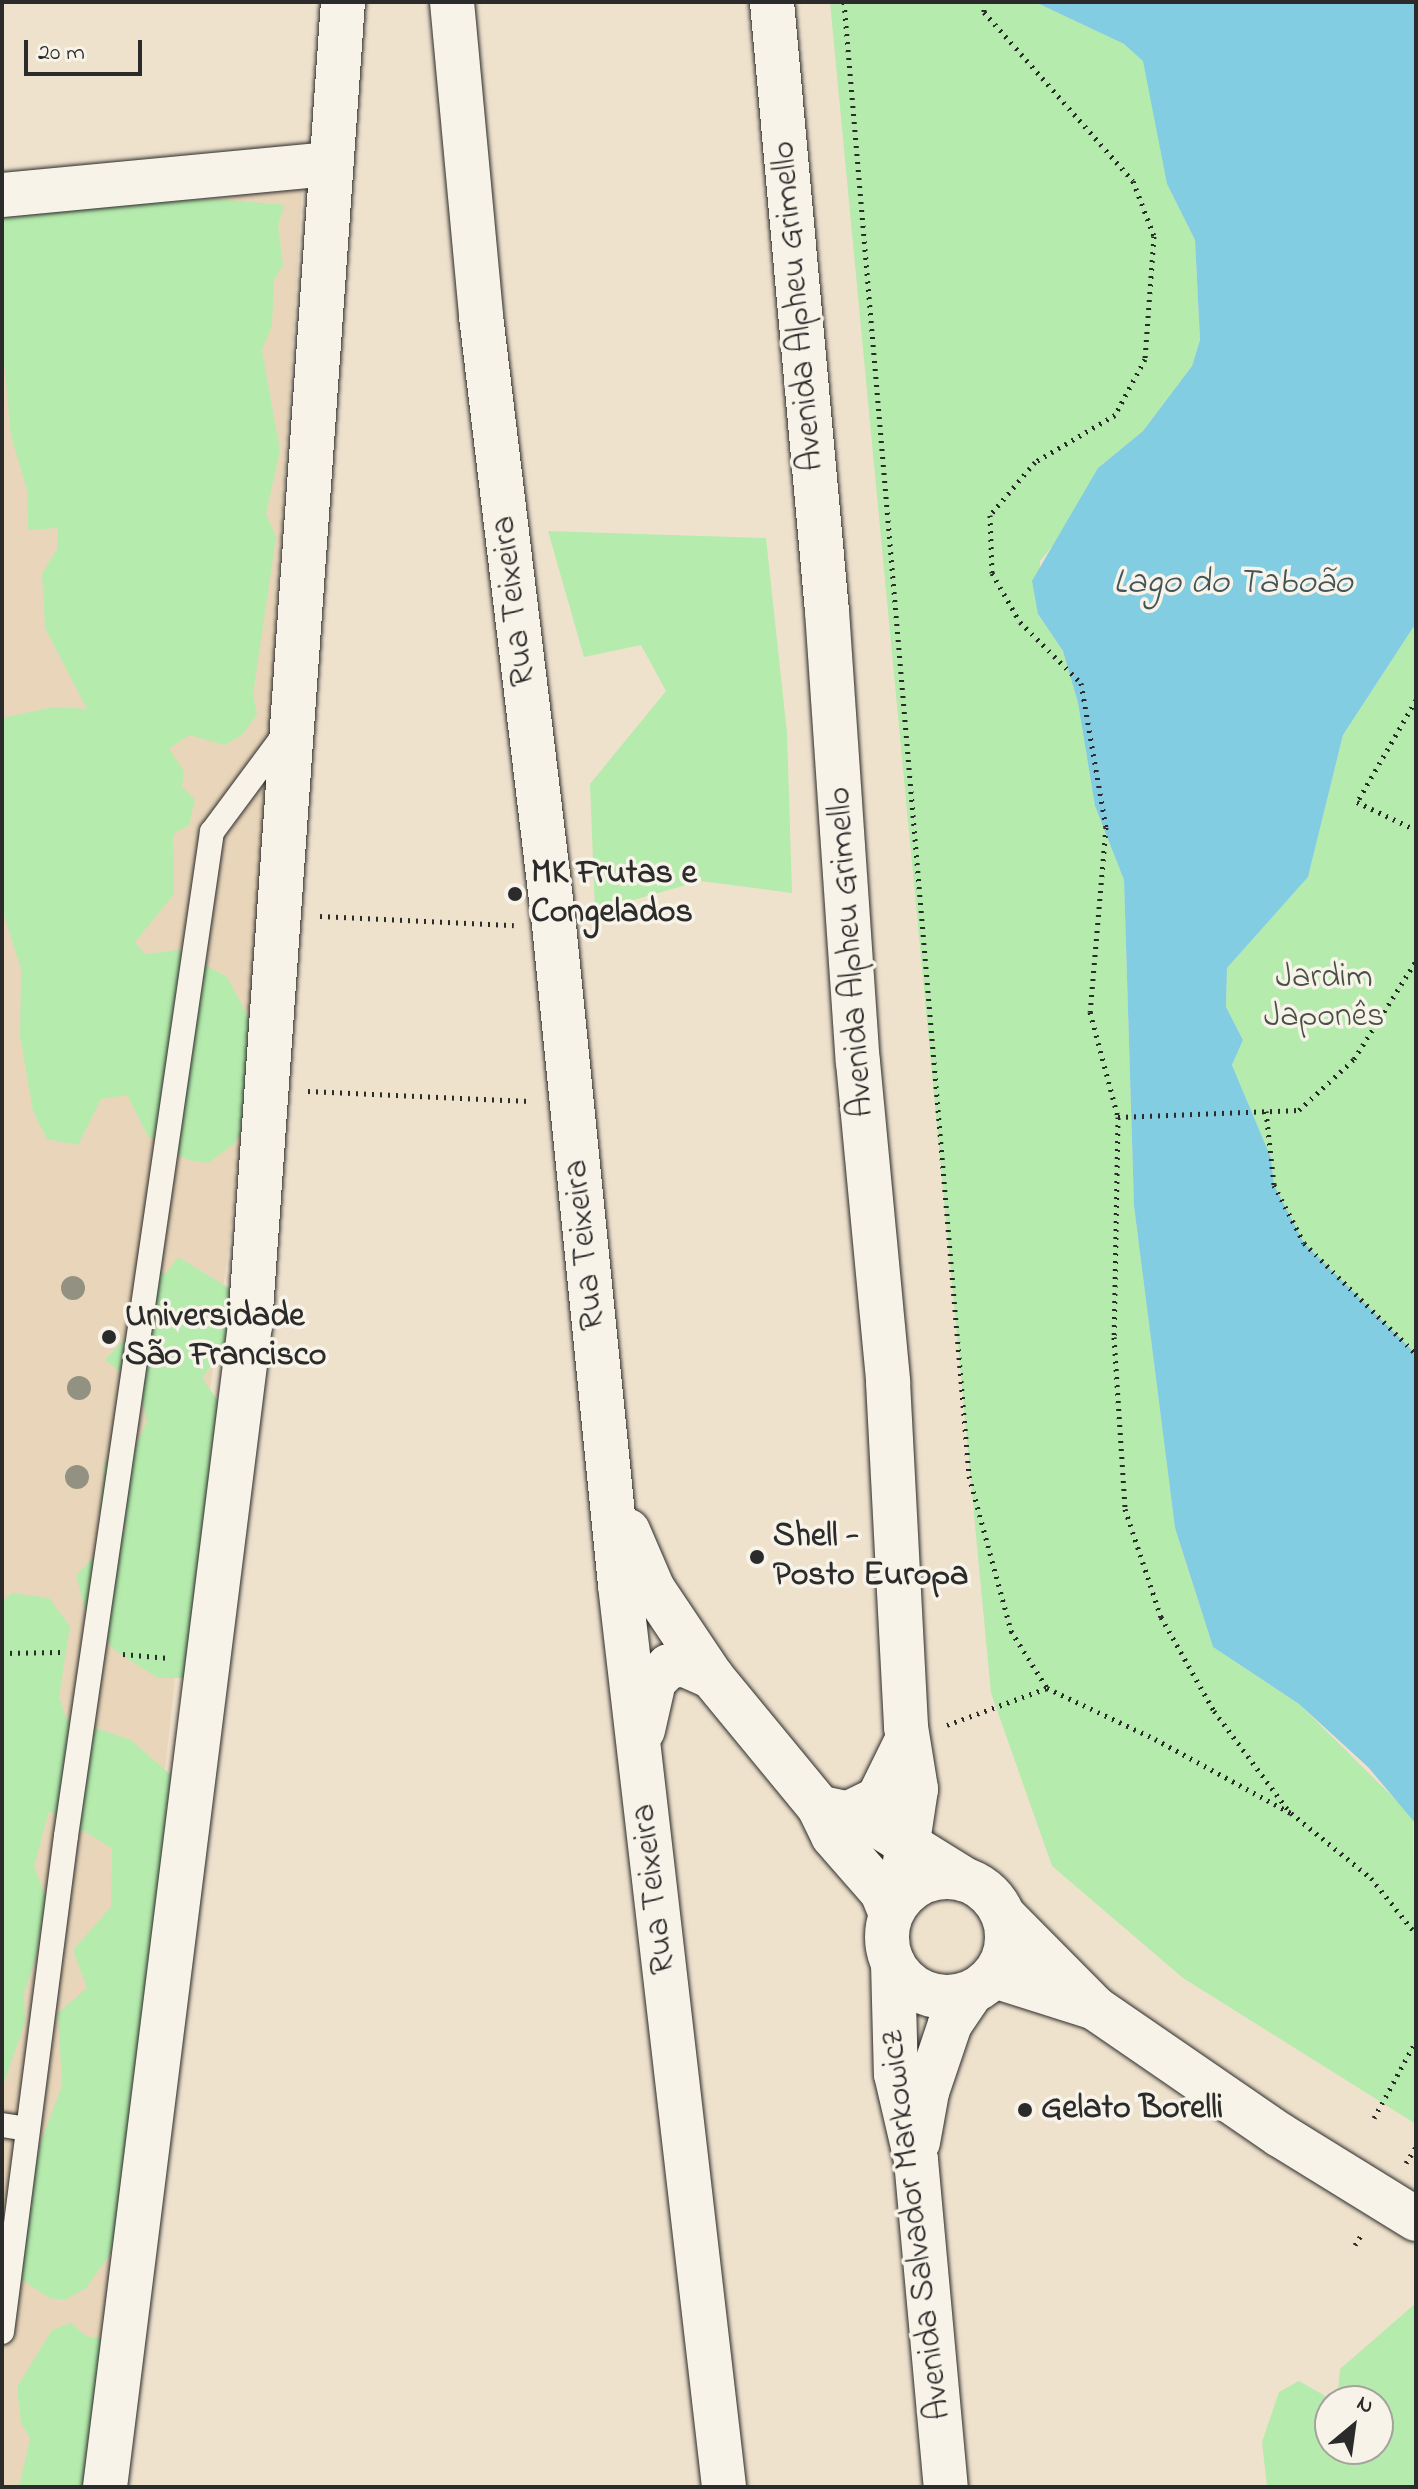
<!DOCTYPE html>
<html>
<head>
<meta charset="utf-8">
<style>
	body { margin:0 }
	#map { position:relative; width:1418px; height:2489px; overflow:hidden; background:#efe2cd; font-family:"Indie Flower",sans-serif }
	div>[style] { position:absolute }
	.built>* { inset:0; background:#e9d6ba }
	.green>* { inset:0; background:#b5ebad }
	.water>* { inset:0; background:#83cde3 }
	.path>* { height:5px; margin-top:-2.5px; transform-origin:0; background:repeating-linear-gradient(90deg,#2b2b2b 0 2px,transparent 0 8px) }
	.roads { filter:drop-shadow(0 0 2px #2b2b2b) drop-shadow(0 0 2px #2b2b2b) }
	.service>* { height:24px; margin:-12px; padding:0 12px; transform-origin:12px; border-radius:12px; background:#f7f3e8 }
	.minor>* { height:44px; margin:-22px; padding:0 22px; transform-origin:22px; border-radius:22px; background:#f7f3e8 }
	.tertiary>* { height:44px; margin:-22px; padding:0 22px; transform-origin:22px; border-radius:22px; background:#f7f3e8 }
	.tertiary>.ring { margin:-22px; padding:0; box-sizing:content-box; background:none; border:44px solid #f7f3e8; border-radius:50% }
	.trees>* { width:24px; height:24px; margin:-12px; border-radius:50%; background:#939282 }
	.dots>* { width:22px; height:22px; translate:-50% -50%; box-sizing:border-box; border:4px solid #f7f3e8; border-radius:50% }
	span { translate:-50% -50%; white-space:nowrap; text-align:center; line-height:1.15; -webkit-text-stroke:7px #f7f3e8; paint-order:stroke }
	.street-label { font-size:34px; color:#2b2b2b }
	.poi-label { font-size:34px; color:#2b2b2b; font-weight:700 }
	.left { translate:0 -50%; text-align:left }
	.park-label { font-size:34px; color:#475145 }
	.water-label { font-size:36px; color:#415459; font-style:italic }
	.frame { position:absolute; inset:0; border:4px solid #2b2b2b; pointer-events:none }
	.north { position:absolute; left:1314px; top:2385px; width:80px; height:80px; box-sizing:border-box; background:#f7f3e8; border:2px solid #a5a39c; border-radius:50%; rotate:29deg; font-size:22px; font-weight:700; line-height:32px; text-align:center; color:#2b2b2b }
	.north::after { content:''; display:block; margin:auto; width:28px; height:36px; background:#2b2b2b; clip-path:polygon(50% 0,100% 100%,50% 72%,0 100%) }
	.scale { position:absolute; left:24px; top:40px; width:118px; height:36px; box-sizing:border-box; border:4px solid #2b2b2b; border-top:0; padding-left:10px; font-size:24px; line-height:28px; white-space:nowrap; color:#2b2b2b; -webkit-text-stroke:6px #f7f3e8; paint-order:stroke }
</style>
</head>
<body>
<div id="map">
	<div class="built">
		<div style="clip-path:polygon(302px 187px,248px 1092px,186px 1581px,85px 2487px,2px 2487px,2px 226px)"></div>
	</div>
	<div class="green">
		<div style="clip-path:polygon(830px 2px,1035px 2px,1124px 44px,1144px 61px,1167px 184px,1195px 240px,1200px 340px,1192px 366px,1143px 431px,1098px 468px,1065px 531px,1040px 561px,1038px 614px,1063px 651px,1078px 703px,1095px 806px,1124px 880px,1134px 1206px,1175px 1528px,1213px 1647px,1299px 1704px,1413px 1817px,1416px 2124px,1183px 1978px,1052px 1866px,991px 1693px)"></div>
		<div style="clip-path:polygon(216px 199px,285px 205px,278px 225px,283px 265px,274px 280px,272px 325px,262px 350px,280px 451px,266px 514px,276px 537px,253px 694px,257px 715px,243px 734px,225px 745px,189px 735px,169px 749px,184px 771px,182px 787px,195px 799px,189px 825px,173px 834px,174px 894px,135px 942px,145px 954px,177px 950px,227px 977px,258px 1035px,252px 1112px,234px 1144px,208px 1163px,188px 1160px,148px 1136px,127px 1095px,101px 1099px,78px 1145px,47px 1139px,33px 1111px,20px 1036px,21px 969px,2px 909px,2px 718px,54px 707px,87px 709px,45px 628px,42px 574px,57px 549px,58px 528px,28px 530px,27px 490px,11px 436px,3px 352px,2px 219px,82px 205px)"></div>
		<div style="clip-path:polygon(548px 531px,766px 538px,787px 733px,792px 893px,700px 881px,595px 911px,590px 784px,666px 691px,641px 645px,584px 657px)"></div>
		<div style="clip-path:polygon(1416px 623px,1416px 1354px,1304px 1243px,1274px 1185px,1271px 1158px,1232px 1065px,1243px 1040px,1226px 1007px,1227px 968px,1308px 877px,1343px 735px)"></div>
		<div style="clip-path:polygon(178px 1257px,234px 1291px,234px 1335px,202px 1378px,226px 1412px,207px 1541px,197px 1568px,186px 1678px,158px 1678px,114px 1650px,87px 1617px,76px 1575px,95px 1556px,119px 1546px,126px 1526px,100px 1512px,105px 1460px,135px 1448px,147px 1421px,138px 1385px,105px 1360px,141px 1321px,136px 1282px,167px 1272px)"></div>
		<div style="clip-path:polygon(12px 1593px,49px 1598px,70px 1626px,59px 1697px,66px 1718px,131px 1740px,171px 1775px,176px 1788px,118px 2243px,86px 2288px,65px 2300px,49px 2298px,17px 2276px,30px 2172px,62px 2085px,58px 2013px,87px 1988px,73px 1950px,111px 1907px,112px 1848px,49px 1811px,34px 1866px,46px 1898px,36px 1957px,24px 1993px,25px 2022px,2px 2089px,2px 1601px)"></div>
		<div style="clip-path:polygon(1416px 2303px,1416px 2487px,1267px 2487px,1262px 2442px,1279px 2392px,1299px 2381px,1334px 2401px,1330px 2449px,1378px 2449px,1378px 2401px,1337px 2401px,1340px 2369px)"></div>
		<div style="clip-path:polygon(71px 2323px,86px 2336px,106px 2339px,85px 2487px,19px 2487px,30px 2438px,21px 2423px,17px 2387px,52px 2330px)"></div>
	</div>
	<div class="water">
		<div style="clip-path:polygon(1035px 2px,1416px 2px,1416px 623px,1343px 735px,1308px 877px,1227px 968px,1226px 1007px,1243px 1040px,1232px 1065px,1271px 1158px,1274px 1185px,1304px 1243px,1416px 1354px,1416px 1824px,1368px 1767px,1299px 1704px,1213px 1647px,1175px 1528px,1134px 1206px,1124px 880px,1095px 806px,1078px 703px,1063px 651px,1038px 614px,1032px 581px,1098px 468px,1143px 431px,1192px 366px,1200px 340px,1195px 240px,1167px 184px,1143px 61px,1124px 44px)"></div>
	</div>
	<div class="path">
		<div style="left:844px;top:2px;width:1479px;rotate:85.15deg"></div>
		<div style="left:969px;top:1476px;width:161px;rotate:74.8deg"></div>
		<div style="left:1011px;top:1631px;width:67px;rotate:57.7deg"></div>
		<div style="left:1047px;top:1688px;width:119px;rotate:25.3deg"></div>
		<div style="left:1155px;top:1739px;width:155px;rotate:28.6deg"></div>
		<div style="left:1291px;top:1813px;width:103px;rotate:39.1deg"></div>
		<div style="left:1371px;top:1878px;width:72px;rotate:51.2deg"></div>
		<div style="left:984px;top:2px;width:10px;rotate:90deg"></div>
		<div style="left:984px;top:12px;width:225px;rotate:48.6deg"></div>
		<div style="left:1133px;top:181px;width:59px;rotate:69.1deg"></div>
		<div style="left:1154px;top:236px;width:123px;rotate:94.2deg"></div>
		<div style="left:1145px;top:359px;width:64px;rotate:118.2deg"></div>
		<div style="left:1115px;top:415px;width:93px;rotate:149.6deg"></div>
		<div style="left:1035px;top:462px;width:70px;rotate:130.3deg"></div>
		<div style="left:990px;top:515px;width:58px;rotate:88deg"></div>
		<div style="left:992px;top:573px;width:56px;rotate:60.3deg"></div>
		<div style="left:1020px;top:622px;width:86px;rotate:45deg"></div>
		<div style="left:1081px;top:683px;width:146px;rotate:80.2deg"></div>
		<div style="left:1106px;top:827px;width:186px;rotate:94.9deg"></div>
		<div style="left:1090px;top:1012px;width:109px;rotate:75.1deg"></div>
		<div style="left:1118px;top:1117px;width:220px;rotate:91deg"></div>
		<div style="left:1114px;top:1337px;width:172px;rotate:86.3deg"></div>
		<div style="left:1125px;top:1509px;width:114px;rotate:71.6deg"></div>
		<div style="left:1161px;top:1617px;width:108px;rotate:60.6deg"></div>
		<div style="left:1214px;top:1711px;width:124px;rotate:53.2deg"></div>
		<div style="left:1416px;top:700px;width:118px;rotate:120deg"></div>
		<div style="left:1357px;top:802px;width:65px;rotate:25.4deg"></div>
		<div style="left:320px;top:916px;width:194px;rotate:2.7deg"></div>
		<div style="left:308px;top:1091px;width:222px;rotate:2.6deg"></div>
		<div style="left:1266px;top:1111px;width:74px;rotate:83.8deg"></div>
		<div style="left:1274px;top:1185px;width:65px;rotate:62.7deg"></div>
		<div style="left:1304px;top:1243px;width:158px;rotate:44.7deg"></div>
		<div style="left:1118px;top:1117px;width:181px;rotate:-2.2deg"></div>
		<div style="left:1299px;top:1110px;width:75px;rotate:-42.8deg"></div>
		<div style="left:1354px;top:1059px;width:116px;rotate:-57.7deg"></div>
		<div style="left:2px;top:1653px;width:59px;rotate:-1deg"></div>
		<div style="left:123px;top:1654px;width:46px;rotate:5deg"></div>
		<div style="left:947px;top:1725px;width:107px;rotate:-20.3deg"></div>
		<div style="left:1374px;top:2118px;width:88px;rotate:-61.4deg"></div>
		<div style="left:1406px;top:2163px;width:19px;rotate:-58deg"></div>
		<div style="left:1355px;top:2245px;width:15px;rotate:-58deg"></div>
	</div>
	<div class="roads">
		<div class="service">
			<div style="left:2px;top:2125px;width:25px;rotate:9deg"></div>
			<div style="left:2px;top:2332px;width:500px;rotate:-82.65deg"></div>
			<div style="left:66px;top:1836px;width:1015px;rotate:-81.73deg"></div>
			<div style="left:212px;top:832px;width:126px;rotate:-53.4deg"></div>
		</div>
		<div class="minor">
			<div style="left:452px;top:2px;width:315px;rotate:84.7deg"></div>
			<div style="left:481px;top:316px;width:613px;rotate:83.16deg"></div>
			<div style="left:554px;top:925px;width:663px;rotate:84.29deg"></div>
			<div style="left:620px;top:1585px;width:908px;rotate:83.42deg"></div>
			<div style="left:2px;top:195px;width:329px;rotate:-5.4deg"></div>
			<div style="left:628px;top:1531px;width:63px;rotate:66.7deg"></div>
			<div style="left:653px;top:1589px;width:106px;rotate:56.2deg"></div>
			<div style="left:712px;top:1677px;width:168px;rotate:50.5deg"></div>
			<div style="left:819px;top:1807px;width:32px;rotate:64deg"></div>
			<div style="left:833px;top:1836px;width:74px;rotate:48.8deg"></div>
			<div style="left:882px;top:1892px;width:24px;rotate:68deg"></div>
			<div style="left:643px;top:1730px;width:50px;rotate:-77.3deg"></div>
			<div style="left:654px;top:1681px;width:21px;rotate:-45deg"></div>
			<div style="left:669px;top:1666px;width:16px;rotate:-4deg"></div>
			<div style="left:685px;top:1665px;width:30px;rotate:24deg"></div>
			<div style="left:822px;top:1808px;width:43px;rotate:12.1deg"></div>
			<div style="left:864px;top:1817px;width:118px;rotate:31.8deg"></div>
			<div style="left:1003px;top:1915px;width:131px;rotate:45.3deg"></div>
			<div style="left:1095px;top:2008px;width:224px;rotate:34.5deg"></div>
			<div style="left:1280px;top:2135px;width:160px;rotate:31.7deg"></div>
			<div style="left:994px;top:1976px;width:100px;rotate:17.5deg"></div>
		</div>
		<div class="tertiary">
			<div style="left:772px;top:2px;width:611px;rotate:84.84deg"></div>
			<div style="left:827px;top:611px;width:452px;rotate:86.1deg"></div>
			<div style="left:858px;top:1062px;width:321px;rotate:84.6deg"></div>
			<div style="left:888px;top:1382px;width:345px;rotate:87deg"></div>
			<div style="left:906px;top:1727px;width:63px;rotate:80.8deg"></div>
			<div style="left:916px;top:1789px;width:113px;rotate:98.6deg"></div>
			<div style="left:851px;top:1812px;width:30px;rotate:-26deg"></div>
			<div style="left:878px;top:1799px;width:66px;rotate:-63.8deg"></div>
			<div class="ring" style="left:887px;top:1877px;width:76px;height:76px"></div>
			<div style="left:893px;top:1963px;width:111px;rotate:88.5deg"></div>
			<div style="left:896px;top:2074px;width:88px;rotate:76.9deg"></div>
			<div style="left:916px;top:2160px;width:328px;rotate:84.8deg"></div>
			<div style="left:918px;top:2142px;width:51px;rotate:-79.8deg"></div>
			<div style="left:927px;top:2092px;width:72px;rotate:-71.3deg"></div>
			<div style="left:950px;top:2024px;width:37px;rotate:-56deg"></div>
			<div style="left:105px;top:2487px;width:1171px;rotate:-82.89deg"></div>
			<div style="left:250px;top:1325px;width:1326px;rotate:-85.98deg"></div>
		</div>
	</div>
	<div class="trees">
		<div style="left:73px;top:1288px"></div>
		<div style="left:79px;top:1388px"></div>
		<div style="left:77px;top:1477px"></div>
	</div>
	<div class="dots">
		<div style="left:515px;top:894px;background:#2b2b2b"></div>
		<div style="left:109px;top:1337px;background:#2b2b2b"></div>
		<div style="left:757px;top:1557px;background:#2b2b2b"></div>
		<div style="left:1025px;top:2110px;background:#2b2b2b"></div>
	</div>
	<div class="street-label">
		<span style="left:799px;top:306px;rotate:-95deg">Avenida Alpheu Grimello</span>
		<span style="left:515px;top:601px;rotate:-97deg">Rua Teixeira</span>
		<span style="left:852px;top:952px;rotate:-94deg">Avenida Alpheu Grimello</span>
		<span style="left:586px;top:1245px;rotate:-96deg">Rua Teixeira</span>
		<span style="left:655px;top:1889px;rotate:-97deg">Rua Teixeira</span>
		<span style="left:917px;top:2225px;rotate:-97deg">Avenida Salvador Markowicz</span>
	</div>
	<div class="poi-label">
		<span class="left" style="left:531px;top:894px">MK Frutas e<br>Congelados</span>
		<span class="left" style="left:125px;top:1337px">Universidade<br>São Francisco</span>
		<span class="left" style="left:773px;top:1557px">Shell -<br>Posto Europa</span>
		<span class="left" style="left:1041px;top:2110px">Gelato Borelli</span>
	</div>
	<div class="park-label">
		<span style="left:1324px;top:998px">Jardim<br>Japonês</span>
	</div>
	<div class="water-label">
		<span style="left:1233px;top:584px">Lago do Taboão</span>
	</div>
	<div class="frame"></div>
	<div class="north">N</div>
	<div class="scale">20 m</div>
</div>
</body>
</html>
